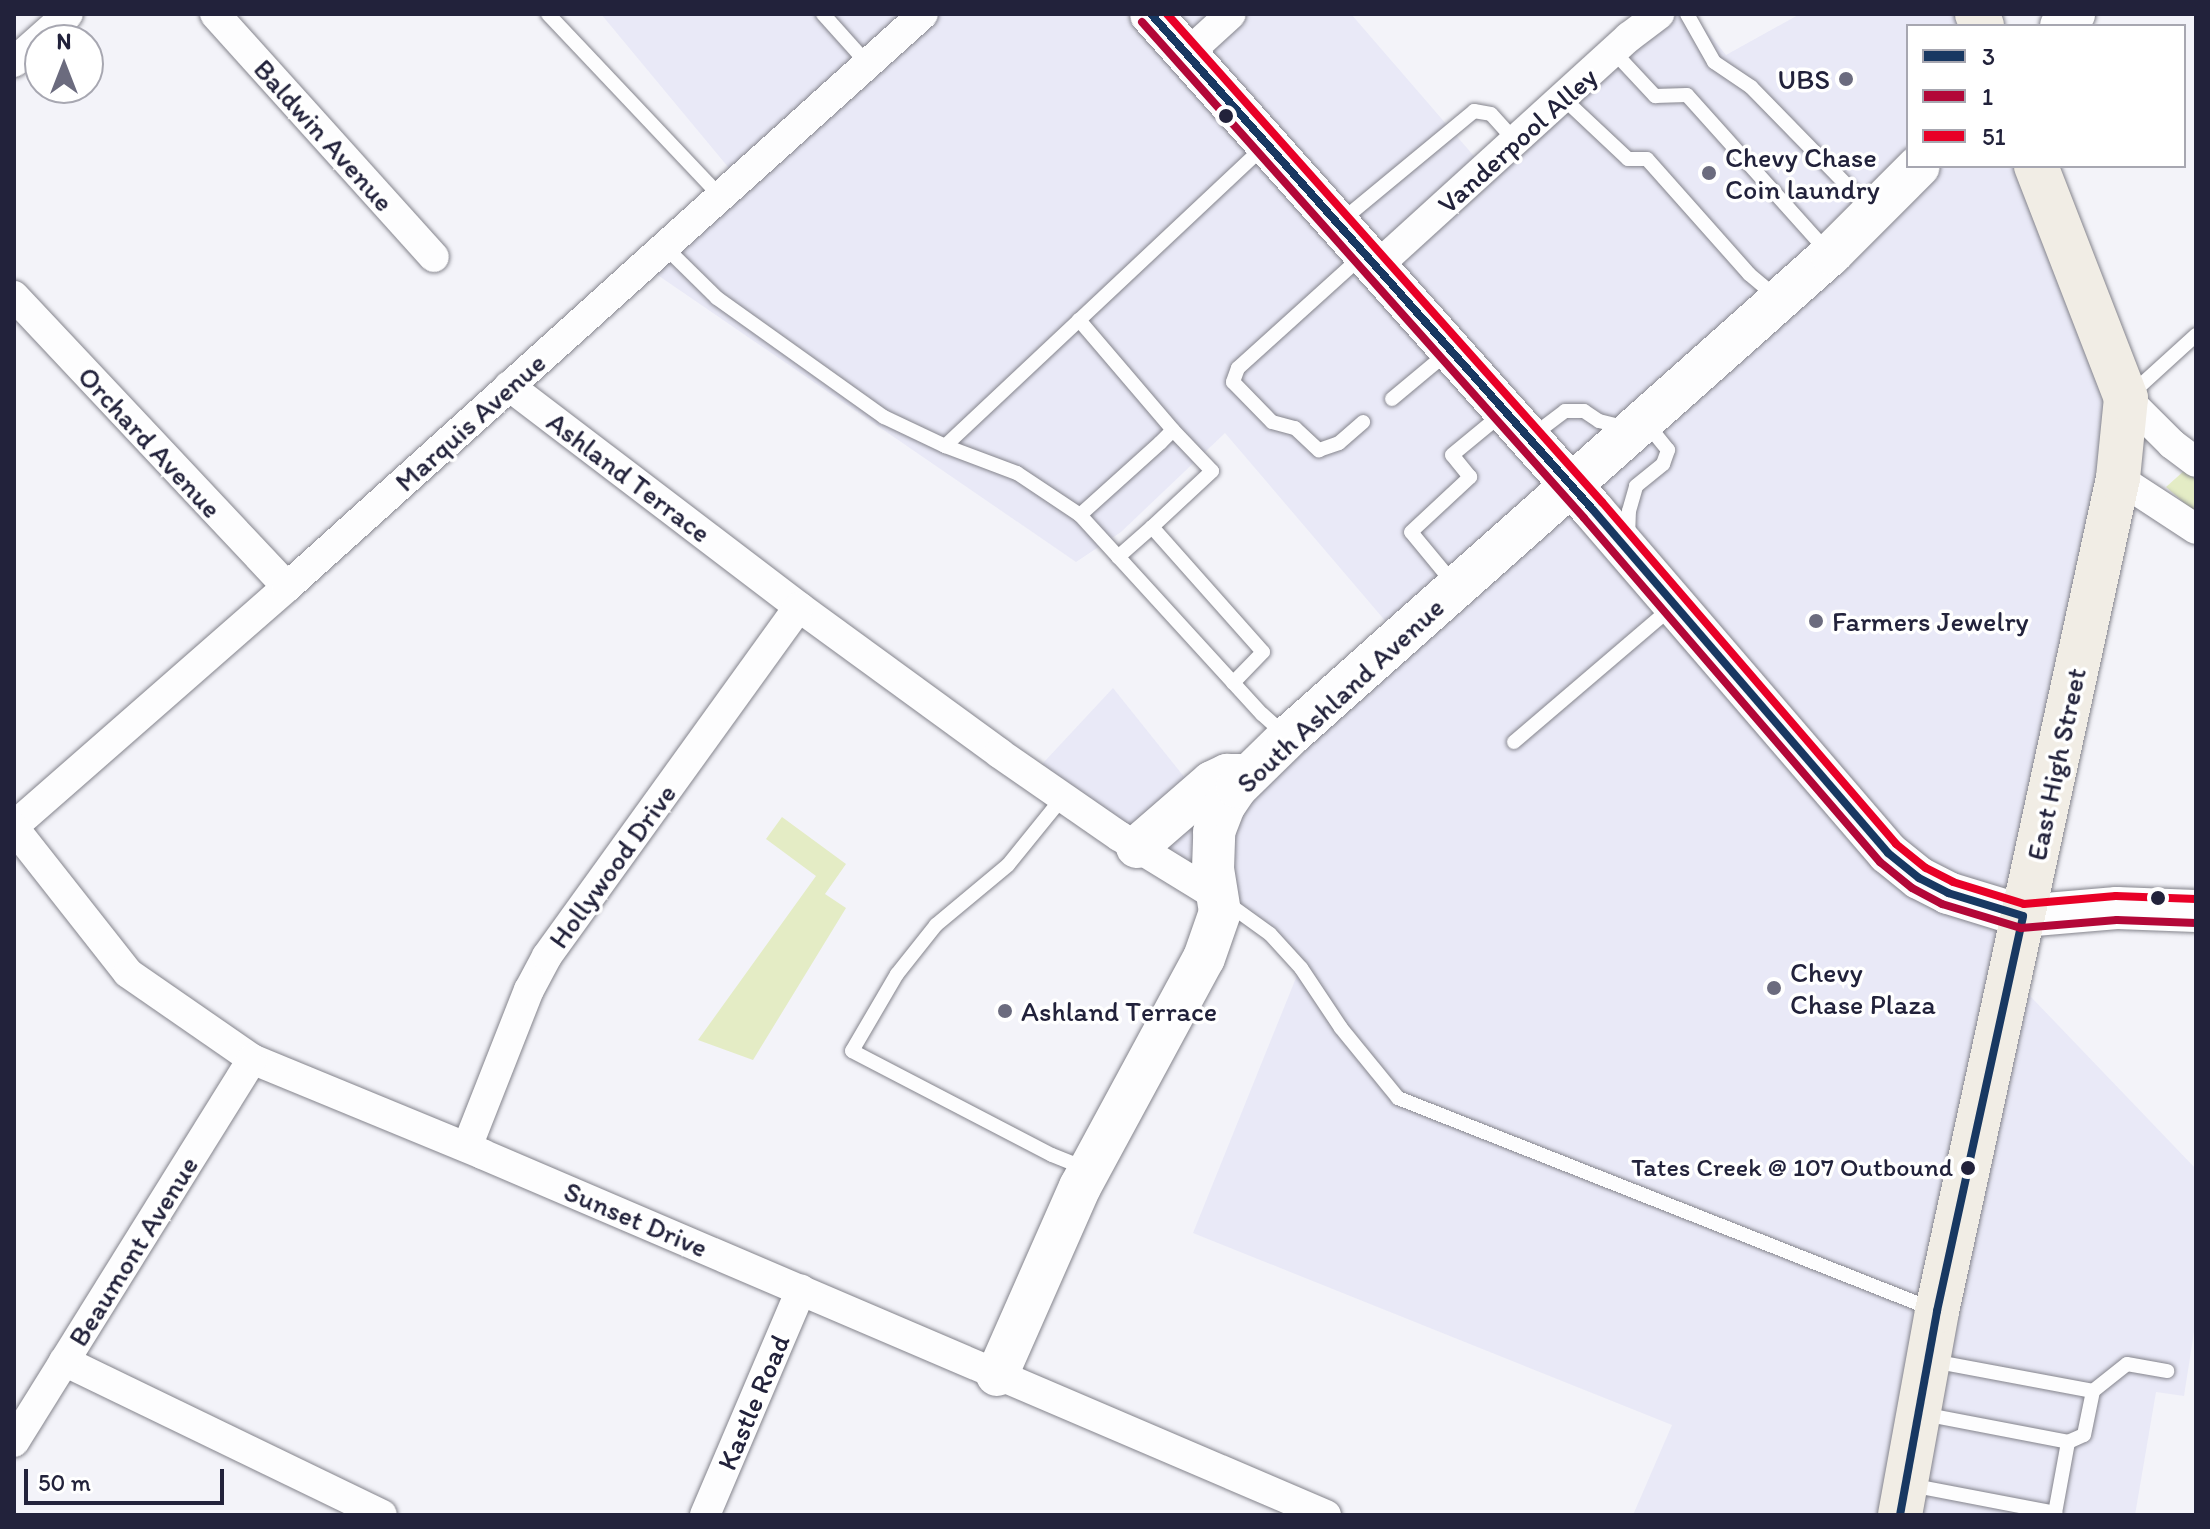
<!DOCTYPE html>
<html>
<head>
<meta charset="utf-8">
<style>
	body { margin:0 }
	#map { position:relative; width:2210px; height:1529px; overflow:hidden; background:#f3f3f9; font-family:Itim,sans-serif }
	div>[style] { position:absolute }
	.built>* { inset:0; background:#e9e9f7 }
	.green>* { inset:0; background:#e4ecc5 }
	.roads { filter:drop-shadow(0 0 2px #84848c) drop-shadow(0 0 2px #84848c) }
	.lane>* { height:14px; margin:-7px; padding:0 7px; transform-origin:7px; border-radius:7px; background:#fdfdfe }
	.street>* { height:30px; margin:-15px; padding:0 15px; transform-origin:15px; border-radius:15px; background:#fdfdfe }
	.secondary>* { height:42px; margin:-21px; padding:0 21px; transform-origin:21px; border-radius:21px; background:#fdfdfe }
	.primary>* { height:44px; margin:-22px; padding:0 22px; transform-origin:22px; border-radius:22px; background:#f1ede5 }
	.bus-1>* { height:8px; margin:-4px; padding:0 4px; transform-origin:4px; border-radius:4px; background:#183862 }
	.bus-2>* { height:8px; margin:-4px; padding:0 4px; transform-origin:4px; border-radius:4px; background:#b30738 }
	.bus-3>* { height:8px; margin:-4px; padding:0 4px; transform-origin:4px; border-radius:4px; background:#e80027 }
	.dots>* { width:22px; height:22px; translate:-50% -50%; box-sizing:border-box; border:4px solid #fff; border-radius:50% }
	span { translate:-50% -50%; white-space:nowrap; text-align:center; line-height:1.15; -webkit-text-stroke:7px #fff; paint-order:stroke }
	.bus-label { font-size:26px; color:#22223b }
	.right { translate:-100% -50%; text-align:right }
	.poi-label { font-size:28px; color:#22223b }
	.left { translate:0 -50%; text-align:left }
	.street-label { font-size:28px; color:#22223b }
	.frame { position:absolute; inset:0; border:16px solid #22223b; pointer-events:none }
	.legend { position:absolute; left:1906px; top:24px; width:280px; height:144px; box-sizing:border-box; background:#fff; border:2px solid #a7a7b1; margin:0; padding:10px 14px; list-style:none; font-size:24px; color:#22223b }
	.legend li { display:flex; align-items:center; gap:16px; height:40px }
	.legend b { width:40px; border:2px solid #a7a7b1 }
	.north { position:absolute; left:24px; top:24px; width:80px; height:80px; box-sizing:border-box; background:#fff; border:2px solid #a7a7b1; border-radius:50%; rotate:0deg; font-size:22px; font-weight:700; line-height:32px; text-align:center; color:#22223b }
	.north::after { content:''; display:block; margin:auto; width:28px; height:36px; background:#6b6b7e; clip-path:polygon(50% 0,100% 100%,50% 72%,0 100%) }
	.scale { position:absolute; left:24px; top:1469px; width:200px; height:36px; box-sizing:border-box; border:4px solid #22223b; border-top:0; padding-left:10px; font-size:24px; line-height:28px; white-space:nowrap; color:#22223b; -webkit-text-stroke:6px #fff; paint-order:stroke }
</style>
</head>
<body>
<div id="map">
	<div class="built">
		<div style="clip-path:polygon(601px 14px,1351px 14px,1486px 170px,1659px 14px,1693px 14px,1726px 55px,1800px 14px,1977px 14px,1982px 26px,1908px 26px,1908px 166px,2036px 166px,2117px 374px,2010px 975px,2196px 1169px,2196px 1319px,2184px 1396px,2156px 1392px,2135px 1515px,1633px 1515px,1672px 1425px,1193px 1233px,1300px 968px,1270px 934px,1031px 776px,1113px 688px,1217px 818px,1399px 637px,1225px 433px,1121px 532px,1076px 562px,643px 265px,738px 179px)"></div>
	</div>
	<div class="green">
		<div style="clip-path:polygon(2185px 470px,2196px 480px,2196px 513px,2166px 487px)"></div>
		<div style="clip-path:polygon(782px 817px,846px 864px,825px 894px,846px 908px,753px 1060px,698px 1040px,816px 876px,766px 839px)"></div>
	</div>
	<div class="roads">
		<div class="lane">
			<div style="left:548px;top:14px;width:250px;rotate:46.6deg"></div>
			<div style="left:823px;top:14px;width:66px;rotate:48.1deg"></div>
			<div style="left:1687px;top:14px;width:55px;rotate:60.6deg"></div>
			<div style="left:1714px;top:62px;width:45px;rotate:34deg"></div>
			<div style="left:1751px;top:87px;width:170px;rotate:45.7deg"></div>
			<div style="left:1613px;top:51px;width:62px;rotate:47deg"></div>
			<div style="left:1655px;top:96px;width:32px;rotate:-2deg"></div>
			<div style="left:1687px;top:95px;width:210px;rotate:48.1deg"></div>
			<div style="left:1563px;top:98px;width:89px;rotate:43.2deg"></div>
			<div style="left:1628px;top:159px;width:19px"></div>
			<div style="left:1647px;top:159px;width:154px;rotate:48.4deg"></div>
			<div style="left:1749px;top:274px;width:35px;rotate:40deg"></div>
			<div style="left:1340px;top:222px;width:174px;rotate:-39.6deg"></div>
			<div style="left:1474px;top:111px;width:17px;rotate:10deg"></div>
			<div style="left:1491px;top:114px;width:36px;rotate:48deg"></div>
			<div style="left:664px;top:246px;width:74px;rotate:44.5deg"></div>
			<div style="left:717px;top:298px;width:205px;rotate:35.5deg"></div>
			<div style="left:884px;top:417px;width:68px;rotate:25.4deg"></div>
			<div style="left:945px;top:446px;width:439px;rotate:-43.2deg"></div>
			<div style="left:1361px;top:257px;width:166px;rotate:137.9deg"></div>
			<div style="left:1238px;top:368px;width:15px;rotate:110deg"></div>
			<div style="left:1233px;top:382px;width:56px;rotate:45.7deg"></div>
			<div style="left:1272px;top:422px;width:24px;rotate:15deg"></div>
			<div style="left:1295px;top:428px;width:33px;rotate:43deg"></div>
			<div style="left:1319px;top:450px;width:21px;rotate:-19deg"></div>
			<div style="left:1339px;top:443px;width:32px;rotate:-41deg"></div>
			<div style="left:2130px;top:395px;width:89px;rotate:-42.3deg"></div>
			<div style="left:1392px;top:399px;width:72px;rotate:-39.9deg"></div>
			<div style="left:1532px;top:436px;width:41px;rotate:-37.1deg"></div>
			<div style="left:1565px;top:411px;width:19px"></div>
			<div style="left:1584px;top:411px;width:18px;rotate:34deg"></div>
			<div style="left:1599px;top:421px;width:29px;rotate:14deg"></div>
			<div style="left:945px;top:446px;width:77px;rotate:20.6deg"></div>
			<div style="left:1017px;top:473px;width:76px;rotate:33.7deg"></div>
			<div style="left:1080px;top:515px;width:108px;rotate:-42deg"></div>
			<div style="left:1160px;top:443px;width:18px;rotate:-45deg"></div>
			<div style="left:1173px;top:430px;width:145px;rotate:-130.5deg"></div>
			<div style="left:1080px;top:515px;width:270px;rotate:47.6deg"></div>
			<div style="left:1262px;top:714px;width:30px;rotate:42deg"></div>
			<div style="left:1152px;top:527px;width:82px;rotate:-43deg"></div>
			<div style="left:1212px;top:471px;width:57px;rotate:-133.6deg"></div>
			<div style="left:1628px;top:538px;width:27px;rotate:-88deg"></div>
			<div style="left:1629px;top:511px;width:26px;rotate:-74deg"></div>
			<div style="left:1636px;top:486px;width:35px;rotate:-39deg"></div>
			<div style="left:1663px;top:464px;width:15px;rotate:-70deg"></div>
			<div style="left:1668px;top:450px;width:36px;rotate:-129deg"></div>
			<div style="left:1118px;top:557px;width:45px;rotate:-41.4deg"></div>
			<div style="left:1152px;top:527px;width:167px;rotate:48.4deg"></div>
			<div style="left:1263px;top:652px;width:43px;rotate:134.1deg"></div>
			<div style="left:1454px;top:584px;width:67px;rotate:-129.6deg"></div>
			<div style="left:1411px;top:532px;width:81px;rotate:-43deg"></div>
			<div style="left:1470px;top:477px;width:28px;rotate:-129deg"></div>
			<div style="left:1452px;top:455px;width:66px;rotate:-39.5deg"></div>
			<div style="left:1514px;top:742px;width:208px;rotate:-40.5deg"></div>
			<div style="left:1063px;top:797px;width:87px;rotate:129deg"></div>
			<div style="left:1008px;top:865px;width:94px;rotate:140.2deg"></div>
			<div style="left:936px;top:925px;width:63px;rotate:128.5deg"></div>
			<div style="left:897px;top:974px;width:89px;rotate:120.3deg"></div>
			<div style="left:852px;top:1051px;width:225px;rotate:27.5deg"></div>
			<div style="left:1052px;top:1155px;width:35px;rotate:22deg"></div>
			<div style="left:1227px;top:903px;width:53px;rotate:35.8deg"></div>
			<div style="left:1270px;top:934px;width:46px;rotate:47.6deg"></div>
			<div style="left:1301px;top:968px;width:72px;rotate:56.3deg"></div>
			<div style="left:1341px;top:1028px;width:90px;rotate:50.8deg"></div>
			<div style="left:1398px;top:1098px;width:574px;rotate:21.56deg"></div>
			<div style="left:2093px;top:1391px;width:43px;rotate:-38.5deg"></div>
			<div style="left:2127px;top:1364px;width:41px;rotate:9.9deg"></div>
			<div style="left:1923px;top:1414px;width:148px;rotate:10.9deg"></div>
			<div style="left:1910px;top:1485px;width:148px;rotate:10.9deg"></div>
			<div style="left:2055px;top:1513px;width:72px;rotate:-79.6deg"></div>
			<div style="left:2068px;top:1442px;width:17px;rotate:-24deg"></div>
			<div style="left:2084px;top:1435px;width:45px;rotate:-78.4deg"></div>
			<div style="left:2093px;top:1391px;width:164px;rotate:-169.4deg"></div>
		</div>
		<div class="street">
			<div style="left:215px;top:14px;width:327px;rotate:48deg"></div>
			<div style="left:1187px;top:54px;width:59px;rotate:-42.3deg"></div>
			<div style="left:14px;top:62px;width:72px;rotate:-41.6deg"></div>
			<div style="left:1376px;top:267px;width:342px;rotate:-42.3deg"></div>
			<div style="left:1629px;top:37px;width:38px;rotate:-37deg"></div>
			<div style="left:14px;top:296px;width:399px;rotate:46.8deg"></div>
			<div style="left:509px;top:386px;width:365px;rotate:37.3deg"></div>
			<div style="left:799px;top:607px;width:248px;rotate:36.1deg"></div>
			<div style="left:999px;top:753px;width:146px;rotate:34.7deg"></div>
			<div style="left:1119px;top:836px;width:119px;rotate:31.5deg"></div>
			<div style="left:2126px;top:398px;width:65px;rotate:45deg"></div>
			<div style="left:2172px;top:444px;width:30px;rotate:37deg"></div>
			<div style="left:2118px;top:478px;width:93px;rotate:33.2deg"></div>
			<div style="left:14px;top:826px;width:363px;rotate:-41.2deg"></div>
			<div style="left:287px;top:587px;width:856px;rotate:-42.02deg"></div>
			<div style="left:14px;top:828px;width:184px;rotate:51.8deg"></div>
			<div style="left:128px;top:973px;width:151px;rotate:34.7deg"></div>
			<div style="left:252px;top:1059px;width:249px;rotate:22.4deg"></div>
			<div style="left:482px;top:1154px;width:918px;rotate:23.16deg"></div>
			<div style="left:467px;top:1147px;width:169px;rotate:-68.5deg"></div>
			<div style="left:529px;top:990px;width:38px;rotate:-62deg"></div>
			<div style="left:547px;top:956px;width:430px;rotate:-54.2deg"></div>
			<div style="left:64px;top:1361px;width:353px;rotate:25.8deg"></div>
			<div style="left:14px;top:1442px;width:451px;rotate:-58.1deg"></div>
			<div style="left:705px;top:1515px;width:245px;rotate:-66.9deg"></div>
		</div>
		<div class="secondary">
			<div style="left:1151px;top:14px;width:664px;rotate:48.29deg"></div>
			<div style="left:1593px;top:510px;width:452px;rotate:49.3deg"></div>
			<div style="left:1888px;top:853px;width:40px;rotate:39deg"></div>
			<div style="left:1919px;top:878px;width:33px;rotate:27deg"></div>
			<div style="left:1948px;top:893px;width:78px;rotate:17deg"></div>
			<div style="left:2023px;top:916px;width:94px;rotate:-4.9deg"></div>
			<div style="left:2117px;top:908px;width:79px;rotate:2.2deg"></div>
			<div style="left:2061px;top:26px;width:18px;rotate:-43deg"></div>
			<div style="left:1137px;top:847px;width:99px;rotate:-40.9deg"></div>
			<div style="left:1212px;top:782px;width:17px;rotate:-25deg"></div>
			<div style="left:1227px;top:775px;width:21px"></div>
			<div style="left:997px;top:1375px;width:206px;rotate:-66.2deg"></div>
			<div style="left:1080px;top:1187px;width:260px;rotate:-61.6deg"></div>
			<div style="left:1204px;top:958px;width:49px;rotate:-70.8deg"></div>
			<div style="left:1220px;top:912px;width:44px;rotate:-99.2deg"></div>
			<div style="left:1213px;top:869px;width:37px;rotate:-88deg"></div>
			<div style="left:1214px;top:832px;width:28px;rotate:-69deg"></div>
			<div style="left:1224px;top:806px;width:23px;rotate:-56deg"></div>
			<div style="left:1237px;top:787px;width:71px;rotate:-44.4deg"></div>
			<div style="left:1288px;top:737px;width:727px;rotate:-41.65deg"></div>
			<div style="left:1831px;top:254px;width:124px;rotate:-45deg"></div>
		</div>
		<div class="primary">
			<div style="left:1977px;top:14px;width:13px;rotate:67deg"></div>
			<div style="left:1900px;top:1515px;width:207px;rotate:-79.7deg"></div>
			<div style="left:1937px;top:1311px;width:852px;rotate:-77.74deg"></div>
			<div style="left:2118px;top:478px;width:80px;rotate:-84.3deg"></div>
			<div style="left:2126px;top:398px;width:249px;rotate:-111.2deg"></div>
		</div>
	</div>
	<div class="bus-1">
		<div style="left:1151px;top:14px;width:664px;rotate:48.29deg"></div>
		<div style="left:1593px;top:510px;width:452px;rotate:49.3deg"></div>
		<div style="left:1888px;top:853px;width:40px;rotate:39deg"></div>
		<div style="left:1919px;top:878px;width:33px;rotate:27deg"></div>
		<div style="left:1948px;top:893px;width:78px;rotate:17deg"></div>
		<div style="left:1900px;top:1515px;width:207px;rotate:-79.7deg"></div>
		<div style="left:1937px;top:1311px;width:404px;rotate:-77.7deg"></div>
	</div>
	<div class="bus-2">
		<div style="left:1142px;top:22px;width:664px;rotate:48.29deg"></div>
		<div style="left:1584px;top:518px;width:454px;rotate:49.3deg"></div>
		<div style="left:1880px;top:862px;width:41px;rotate:39.1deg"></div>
		<div style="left:1912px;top:888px;width:34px;rotate:28deg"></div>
		<div style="left:1942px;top:904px;width:83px;rotate:16.9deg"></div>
		<div style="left:2021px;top:928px;width:96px;rotate:-4.8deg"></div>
		<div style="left:2117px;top:920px;width:79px;rotate:2.2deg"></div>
	</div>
	<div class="bus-3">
		<div style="left:1167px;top:14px;width:654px;rotate:48.29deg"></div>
		<div style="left:1602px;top:502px;width:451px;rotate:49.3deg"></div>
		<div style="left:1896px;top:844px;width:38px;rotate:39deg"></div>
		<div style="left:1926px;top:868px;width:30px;rotate:27deg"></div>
		<div style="left:1953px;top:882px;width:74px;rotate:17.2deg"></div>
		<div style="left:2024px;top:904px;width:92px;rotate:-5deg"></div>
		<div style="left:2116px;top:896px;width:80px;rotate:2.1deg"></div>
	</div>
	<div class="dots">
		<div style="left:1846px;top:79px;background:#6b6b7e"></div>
		<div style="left:1226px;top:116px;background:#22223b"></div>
		<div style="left:1709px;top:173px;background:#6b6b7e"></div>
		<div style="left:1816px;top:621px;background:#6b6b7e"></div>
		<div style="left:2158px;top:898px;background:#22223b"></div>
		<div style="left:1774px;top:988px;background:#6b6b7e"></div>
		<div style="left:1005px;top:1011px;background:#6b6b7e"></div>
		<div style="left:1968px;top:1168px;background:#22223b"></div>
	</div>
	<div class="bus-label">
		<span class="right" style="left:1953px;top:1168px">Tates Creek @ 107 Outbound</span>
	</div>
	<div class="poi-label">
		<span class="right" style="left:1830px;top:79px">UBS</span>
		<span class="left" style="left:1725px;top:173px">Chevy Chase<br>Coin laundry</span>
		<span class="left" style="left:1832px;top:621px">Farmers Jewelry</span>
		<span class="left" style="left:1790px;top:988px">Chevy<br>Chase Plaza</span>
		<span class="left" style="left:1021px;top:1011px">Ashland Terrace</span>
	</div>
	<div class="street-label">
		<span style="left:324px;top:135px;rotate:48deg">Baldwin Avenue</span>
		<span style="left:1517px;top:140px;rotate:-42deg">Vanderpool Alley</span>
		<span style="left:470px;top:422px;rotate:-42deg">Marquis Avenue</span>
		<span style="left:150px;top:442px;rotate:47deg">Orchard Avenue</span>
		<span style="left:629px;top:477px;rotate:37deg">Ashland Terrace</span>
		<span style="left:1340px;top:695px;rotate:-43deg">South Ashland Avenue</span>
		<span style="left:2056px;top:764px;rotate:-78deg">East High Street</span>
		<span style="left:612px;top:866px;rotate:-54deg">Hollywood Drive</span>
		<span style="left:636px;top:1219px;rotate:23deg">Sunset Drive</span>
		<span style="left:133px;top:1251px;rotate:-58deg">Beaumont Avenue</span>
		<span style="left:753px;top:1402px;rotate:-67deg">Kastle Road</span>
	</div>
	<div class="frame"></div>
	<ul class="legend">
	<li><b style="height:10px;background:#183862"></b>3</li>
	<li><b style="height:10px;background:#b30738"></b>1</li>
	<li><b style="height:10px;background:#e80027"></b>51</li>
	</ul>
	<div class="north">N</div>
	<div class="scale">50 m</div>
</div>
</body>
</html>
